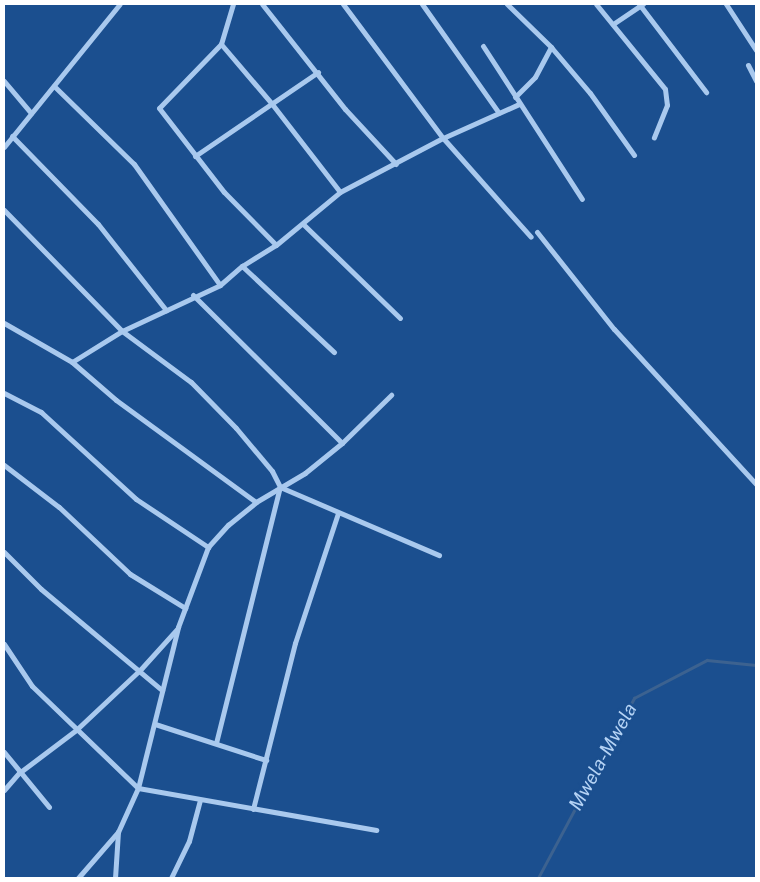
<!DOCTYPE html>
<html>
<head>
<meta charset="utf-8">
<style>
	body { margin:0 }
	#map { position:relative; width:760px; height:882px; overflow:hidden; background:#1b4f8f; font-family:"Public Sans",sans-serif }
	div>[style] { position:absolute }
	.stream>* { height:2.5px; margin:-1.25px; padding:0 1.25px; transform-origin:1.25px; border-radius:1.25px; background:#3c6290 }
	.minor>* { height:5px; margin:-2.5px; padding:0 2.5px; transform-origin:2.5px; border-radius:2.5px; background:#a9c9ee }
	span { translate:-50% -50%; white-space:nowrap; text-align:center; line-height:1.15; -webkit-text-stroke:4.5px #1b4f8f; paint-order:stroke }
	.water-label { font-size:19px; color:#b5d3f5; font-style:italic }
	.frame { position:absolute; inset:0; border:5px solid #fff; pointer-events:none }
</style>
</head>
<body>
<div id="map">
	<div class="stream">
		<div style="left:538px;top:878px;width:204px;rotate:-61.9deg"></div>
		<div style="left:634px;top:698px;width:82px;rotate:-27.5deg"></div>
		<div style="left:707px;top:660px;width:49px;rotate:5.8deg"></div>
	</div>
	<div class="minor">
		<div style="left:233px;top:4px;width:42px;rotate:106.7deg"></div>
		<div style="left:221px;top:44px;width:89px;rotate:134.1deg"></div>
		<div style="left:159px;top:108px;width:106px;rotate:52.3deg"></div>
		<div style="left:224px;top:192px;width:74px;rotate:45.5deg"></div>
		<div style="left:262px;top:4px;width:134px;rotate:51.7deg"></div>
		<div style="left:345px;top:109px;width:75px;rotate:47.2deg"></div>
		<div style="left:343px;top:4px;width:167px;rotate:53.3deg"></div>
		<div style="left:443px;top:138px;width:132px;rotate:48.4deg"></div>
		<div style="left:422px;top:4px;width:133px;rotate:54.8deg"></div>
		<div style="left:507px;top:4px;width:62px;rotate:44.3deg"></div>
		<div style="left:551px;top:47px;width:60px;rotate:49.7deg"></div>
		<div style="left:590px;top:93px;width:76px;rotate:54.6deg"></div>
		<div style="left:596px;top:4px;width:109px;rotate:50.9deg"></div>
		<div style="left:665px;top:89px;width:16px;rotate:83deg"></div>
		<div style="left:667px;top:105px;width:35px;rotate:112deg"></div>
		<div style="left:639px;top:4px;width:111px;rotate:52.7deg"></div>
		<div style="left:726px;top:4px;width:55px;rotate:56.9deg"></div>
		<div style="left:613px;top:24px;width:36px;rotate:-34deg"></div>
		<div style="left:221px;top:44px;width:79px;rotate:49.6deg"></div>
		<div style="left:272px;top:104px;width:111px;rotate:52.3deg"></div>
		<div style="left:483px;top:46px;width:182px;rotate:57.1deg"></div>
		<div style="left:748px;top:65px;width:18px;rotate:63deg"></div>
		<div style="left:4px;top:81px;width:42px;rotate:49.8deg"></div>
		<div style="left:54px;top:86px;width:112px;rotate:44.3deg"></div>
		<div style="left:134px;top:164px;width:148px;rotate:54.6deg"></div>
		<div style="left:515px;top:97px;width:28px;rotate:-45deg"></div>
		<div style="left:535px;top:77px;width:34px;rotate:-62deg"></div>
		<div style="left:12px;top:136px;width:123px;rotate:45.7deg"></div>
		<div style="left:98px;top:224px;width:110px;rotate:51.7deg"></div>
		<div style="left:4px;top:147px;width:184px;rotate:-51deg"></div>
		<div style="left:195px;top:156px;width:149px;rotate:-34.3deg"></div>
		<div style="left:4px;top:210px;width:169px;rotate:45.7deg"></div>
		<div style="left:122px;top:331px;width:86px;rotate:36.5deg"></div>
		<div style="left:191px;top:382px;width:64px;rotate:45.6deg"></div>
		<div style="left:236px;top:428px;width:56px;rotate:50.1deg"></div>
		<div style="left:272px;top:471px;width:18px;rotate:63deg"></div>
		<div style="left:280px;top:487px;width:173px;rotate:23.2deg"></div>
		<div style="left:303px;top:224px;width:135px;rotate:44.1deg"></div>
		<div style="left:537px;top:232px;width:124px;rotate:51.6deg"></div>
		<div style="left:614px;top:329px;width:210px;rotate:47.5deg"></div>
		<div style="left:242px;top:266px;width:126px;rotate:43.1deg"></div>
		<div style="left:193px;top:295px;width:210px;rotate:44.8deg"></div>
		<div style="left:4px;top:323px;width:78px;rotate:29.8deg"></div>
		<div style="left:72px;top:362px;width:58px;rotate:40.8deg"></div>
		<div style="left:116px;top:400px;width:173px;rotate:36.1deg"></div>
		<div style="left:72px;top:362px;width:59px;rotate:-31.8deg"></div>
		<div style="left:122px;top:331px;width:108px;rotate:-25.1deg"></div>
		<div style="left:220px;top:285px;width:29px;rotate:-41deg"></div>
		<div style="left:242px;top:266px;width:40px;rotate:-32deg"></div>
		<div style="left:276px;top:245px;width:83px;rotate:-39.6deg"></div>
		<div style="left:340px;top:192px;width:116px;rotate:-27.7deg"></div>
		<div style="left:443px;top:138px;width:83px;rotate:-24.1deg"></div>
		<div style="left:4px;top:393px;width:42px;rotate:27.2deg"></div>
		<div style="left:41px;top:412px;width:129px;rotate:42.5deg"></div>
		<div style="left:136px;top:499px;width:87px;rotate:33.7deg"></div>
		<div style="left:4px;top:465px;width:69px;rotate:37.4deg"></div>
		<div style="left:59px;top:507px;width:98px;rotate:43.3deg"></div>
		<div style="left:130px;top:574px;width:65px;rotate:31.7deg"></div>
		<div style="left:4px;top:552px;width:52px;rotate:45deg"></div>
		<div style="left:41px;top:589px;width:158px;rotate:39.9deg"></div>
		<div style="left:4px;top:644px;width:50px;rotate:56.3deg"></div>
		<div style="left:32px;top:686px;width:147px;rotate:43.9deg"></div>
		<div style="left:138px;top:788px;width:242px;rotate:10deg"></div>
		<div style="left:155px;top:724px;width:117px;rotate:18deg"></div>
		<div style="left:216px;top:743px;width:264px;rotate:-76deg"></div>
		<div style="left:4px;top:752px;width:71px;rotate:50.7deg"></div>
		<div style="left:4px;top:790px;width:23px;rotate:-49deg"></div>
		<div style="left:19px;top:773px;width:71px;rotate:-37deg"></div>
		<div style="left:76px;top:730px;width:88px;rotate:-43.2deg"></div>
		<div style="left:140px;top:670px;width:55px;rotate:-47.9deg"></div>
		<div style="left:253px;top:809px;width:171px;rotate:-75.8deg"></div>
		<div style="left:295px;top:643px;width:137px;rotate:-71.7deg"></div>
		<div style="left:78px;top:878px;width:61px;rotate:-49deg"></div>
		<div style="left:115px;top:878px;width:46px;rotate:-86.3deg"></div>
		<div style="left:118px;top:832px;width:48px;rotate:-65.6deg"></div>
		<div style="left:138px;top:788px;width:166px;rotate:-76deg"></div>
		<div style="left:178px;top:627px;width:85px;rotate:-69.4deg"></div>
		<div style="left:208px;top:547px;width:30px;rotate:-48deg"></div>
		<div style="left:228px;top:525px;width:36px;rotate:-39deg"></div>
		<div style="left:256px;top:502px;width:57px;rotate:-30.6deg"></div>
		<div style="left:305px;top:473px;width:48px;rotate:-39deg"></div>
		<div style="left:342px;top:443px;width:69px;rotate:-44.4deg"></div>
		<div style="left:171px;top:878px;width:41px;rotate:-64.1deg"></div>
		<div style="left:189px;top:841px;width:42px;rotate:-75deg"></div>
	</div>
	<div class="water-label">
		<span style="left:603px;top:757px;rotate:-61deg">Mwela-Mwela</span>
	</div>
	<div class="frame"></div>
</div>
</body>
</html>
